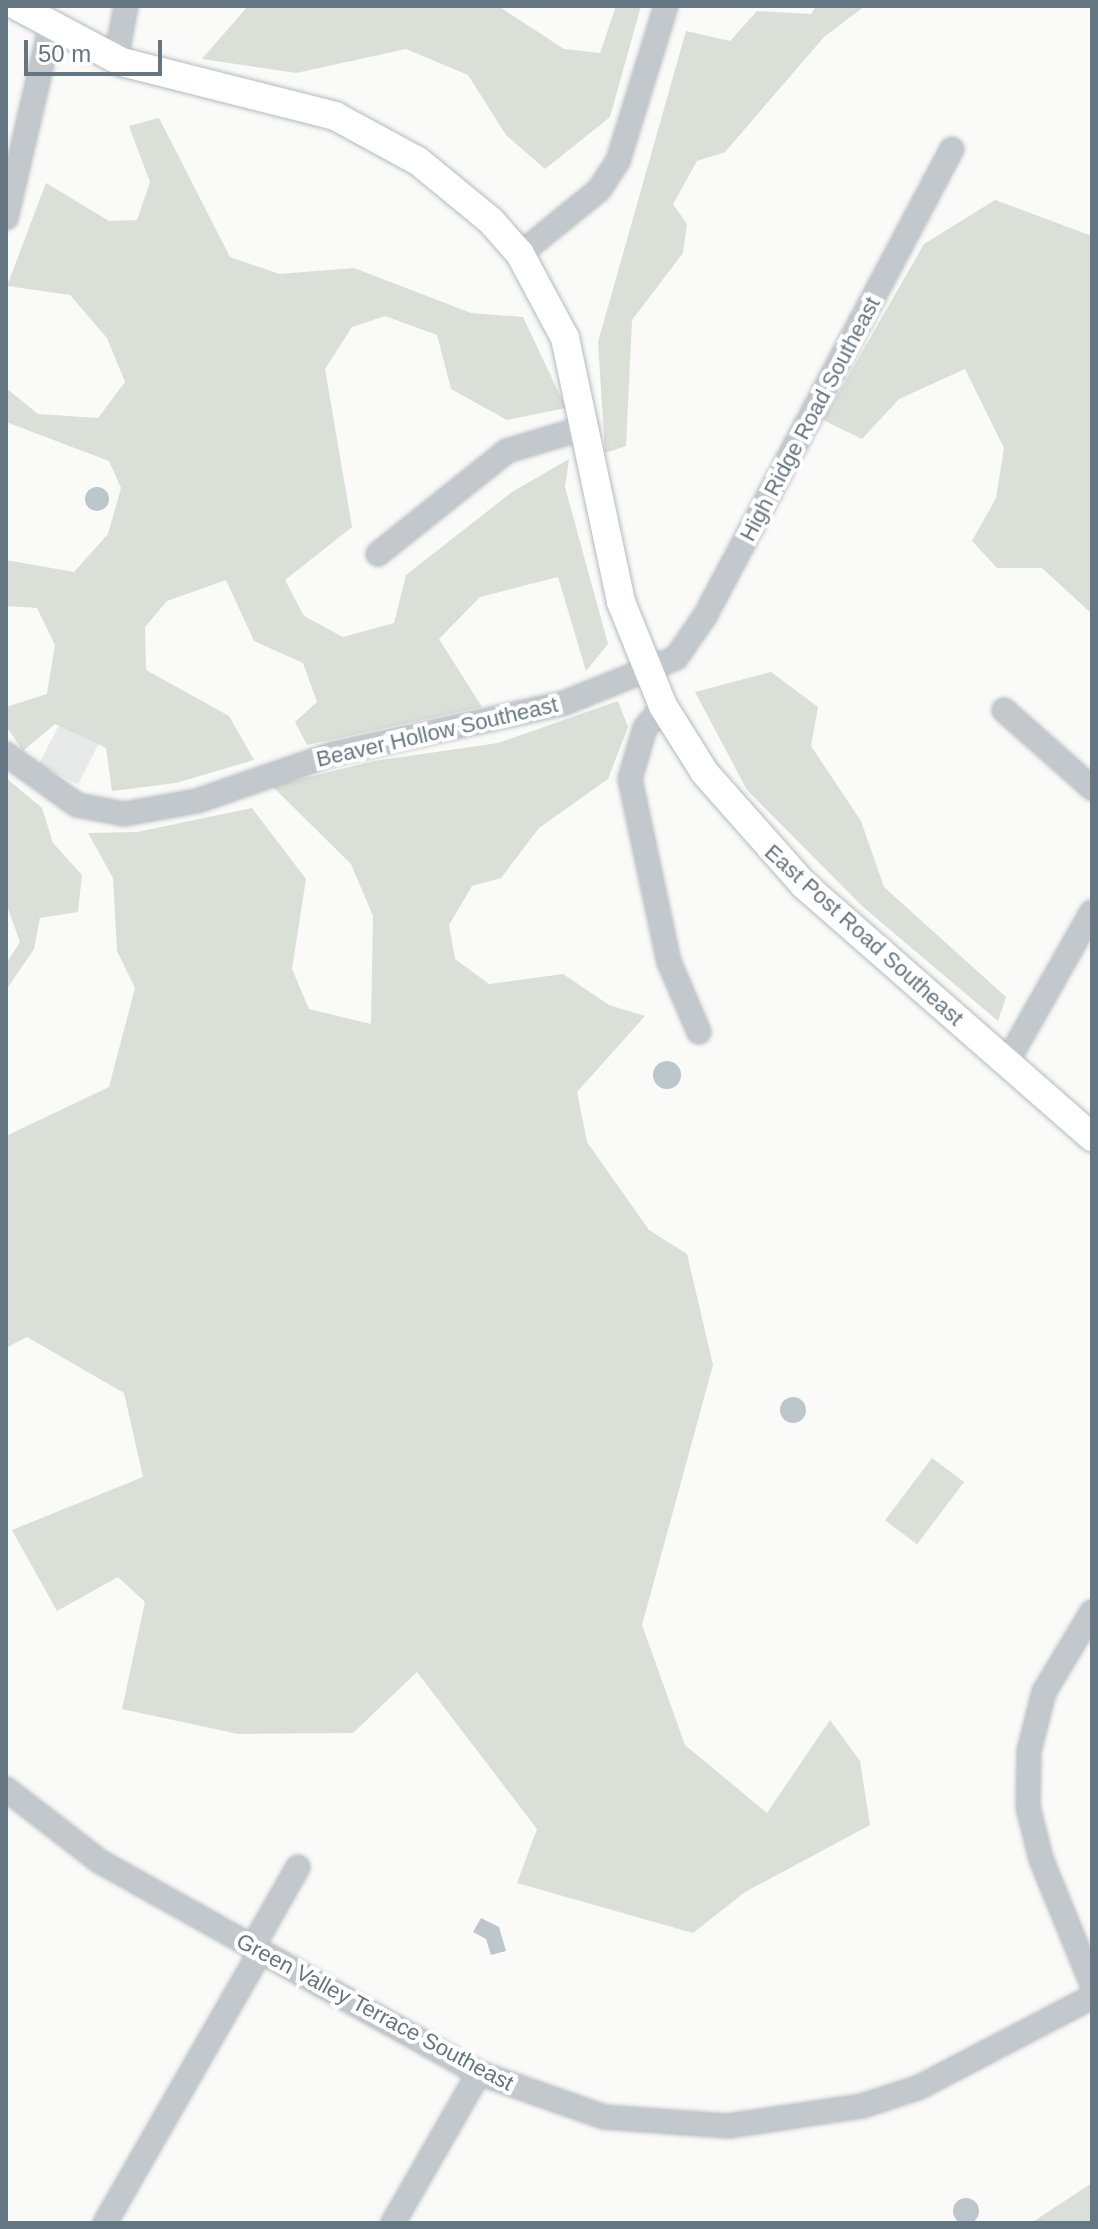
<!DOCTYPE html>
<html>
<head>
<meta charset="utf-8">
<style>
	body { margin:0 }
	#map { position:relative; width:1098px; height:2229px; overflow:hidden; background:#fafaf8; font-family:Helvetica,sans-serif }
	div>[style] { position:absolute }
	.built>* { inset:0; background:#e8e9e9; transform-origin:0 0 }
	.green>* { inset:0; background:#dadfd7; transform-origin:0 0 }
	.water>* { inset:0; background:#bbc7cb }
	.round { border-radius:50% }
	.roads { filter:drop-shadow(0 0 2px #b5babe) drop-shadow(0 0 2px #b5babe) }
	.minor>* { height:22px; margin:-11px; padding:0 11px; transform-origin:11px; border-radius:11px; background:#c3c8cc }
	.major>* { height:28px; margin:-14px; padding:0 14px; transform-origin:14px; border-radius:14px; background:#fff }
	span { translate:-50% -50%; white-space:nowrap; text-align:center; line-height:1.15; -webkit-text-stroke:8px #fff; paint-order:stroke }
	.street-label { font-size:22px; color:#657683 }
	.frame { position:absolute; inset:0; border:8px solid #657683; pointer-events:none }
	.scale { position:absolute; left:24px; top:40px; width:138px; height:36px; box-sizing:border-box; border:4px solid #657683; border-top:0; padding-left:10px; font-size:24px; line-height:28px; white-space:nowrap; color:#657683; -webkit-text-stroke:6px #fff; paint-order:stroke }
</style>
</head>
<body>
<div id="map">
	<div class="built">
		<div style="left:62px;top:719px;width:44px;height:51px;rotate:27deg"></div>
	</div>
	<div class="green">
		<div style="clip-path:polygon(248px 6px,498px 6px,564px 49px,600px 53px,616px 6px,641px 6px,610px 117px,545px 169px,506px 135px,468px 75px,406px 49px,296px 73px,202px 59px)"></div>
		<div style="clip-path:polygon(816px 6px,865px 6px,824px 37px,725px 152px,697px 161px,673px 204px,687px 224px,683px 253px,632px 320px,626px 446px,605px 453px,598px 342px,686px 31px,730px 41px,757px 11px,811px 14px)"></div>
		<div style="clip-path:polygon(159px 118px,230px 257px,279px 274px,354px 268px,471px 313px,523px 317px,566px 408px,507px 420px,451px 389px,437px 335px,385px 316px,352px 327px,325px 369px,352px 527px,285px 580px,304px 616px,343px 637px,394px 623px,406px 575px,512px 492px,569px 459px,565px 487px,608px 644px,586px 671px,558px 577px,480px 597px,439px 639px,482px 707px,307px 745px,295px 722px,317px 702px,303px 663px,254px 641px,226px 580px,167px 601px,145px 627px,146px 670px,229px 716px,254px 760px,176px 783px,112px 791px,106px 748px,55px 724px,23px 751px,6px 726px,6px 707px,47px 694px,55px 645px,37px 608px,6px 606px,6px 560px,74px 572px,108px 534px,121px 488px,109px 461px,6px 422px,6px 388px,38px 414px,98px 418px,125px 382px,107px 338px,70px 295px,7px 286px,46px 183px,109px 221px,137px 220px,150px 182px,129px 126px)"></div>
		<div style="clip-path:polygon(995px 200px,1092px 236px,1092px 614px,1042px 568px,997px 568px,972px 541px,996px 498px,1004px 448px,965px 369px,899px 399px,862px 439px,823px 420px,924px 244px)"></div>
		<div style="clip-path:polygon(771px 672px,818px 707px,811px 746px,861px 821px,884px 887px,1006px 997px,998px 1021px,863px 907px,747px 790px,695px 692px)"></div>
		<div style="clip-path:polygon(618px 701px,628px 727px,608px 779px,539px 828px,501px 878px,472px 886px,449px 925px,455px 959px,489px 984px,563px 974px,609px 1005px,645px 1016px,577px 1092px,587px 1142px,649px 1230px,687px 1254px,713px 1365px,642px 1625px,685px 1745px,767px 1813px,830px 1720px,860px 1761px,870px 1825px,745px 1892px,693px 1933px,517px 1883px,537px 1829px,417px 1672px,353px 1733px,238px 1734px,122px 1709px,145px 1602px,118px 1577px,57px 1611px,12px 1530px,143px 1477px,124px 1393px,27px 1337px,6px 1348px,6px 1136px,109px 1087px,135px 988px,117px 951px,113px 878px,88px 833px,137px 832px,252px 808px,306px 879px,292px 969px,309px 1009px,371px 1024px,373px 916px,351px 864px,272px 786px,374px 761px,498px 743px)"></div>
		<div style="clip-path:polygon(6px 778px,42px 808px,53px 843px,82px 875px,78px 912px,40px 918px,34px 949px,6px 990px,6px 964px,20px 942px,6px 903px)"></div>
		<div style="left:932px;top:1458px;width:40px;height:78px;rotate:37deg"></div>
		<div style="clip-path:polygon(1092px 2183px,1092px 2223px,1031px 2223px)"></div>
	</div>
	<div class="water">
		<div class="round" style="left:85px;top:487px;width:24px;height:24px"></div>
		<div class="round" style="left:653px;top:1061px;width:28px;height:28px"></div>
		<div class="round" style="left:780px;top:1397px;width:26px;height:26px"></div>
		<div style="clip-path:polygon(481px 1918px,499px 1927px,506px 1951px,491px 1955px,486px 1939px,473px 1932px)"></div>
		<div class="round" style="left:953px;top:2198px;width:26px;height:26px"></div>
	</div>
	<div class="roads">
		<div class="minor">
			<div style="left:116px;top:59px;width:54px;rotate:-79.3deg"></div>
			<div style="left:6px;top:218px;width:199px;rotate:-76.9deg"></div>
			<div style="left:520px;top:254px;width:102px;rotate:-39deg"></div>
			<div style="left:599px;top:190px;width:35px;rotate:-57deg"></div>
			<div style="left:618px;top:161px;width:162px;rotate:-72.8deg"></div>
			<div style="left:378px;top:554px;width:165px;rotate:-38.6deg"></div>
			<div style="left:507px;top:451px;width:84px;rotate:-16.7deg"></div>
			<div style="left:663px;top:706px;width:28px;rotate:129deg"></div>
			<div style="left:645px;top:728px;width:53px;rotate:106.4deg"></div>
			<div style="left:630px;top:779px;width:187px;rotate:78deg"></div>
			<div style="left:669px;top:962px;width:76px;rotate:66.8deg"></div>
			<div style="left:1004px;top:710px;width:118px;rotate:41.6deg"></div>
			<div style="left:6px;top:754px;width:87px;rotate:35.7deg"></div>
			<div style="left:77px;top:805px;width:48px;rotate:10.8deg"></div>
			<div style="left:124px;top:814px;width:74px;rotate:-10.1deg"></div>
			<div style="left:197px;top:801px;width:144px;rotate:-19.1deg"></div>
			<div style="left:333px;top:754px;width:237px;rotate:-12.4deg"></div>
			<div style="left:564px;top:703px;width:121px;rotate:-21.9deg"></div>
			<div style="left:676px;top:658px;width:51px;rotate:-55.4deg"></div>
			<div style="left:705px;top:616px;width:528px;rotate:-62.13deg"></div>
			<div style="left:1007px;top:1062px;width:172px;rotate:-60.5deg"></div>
			<div style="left:1092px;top:1612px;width:93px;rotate:121deg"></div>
			<div style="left:1044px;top:1692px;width:61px;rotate:104.3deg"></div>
			<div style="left:1029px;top:1751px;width:56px;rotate:91deg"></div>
			<div style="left:1028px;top:1807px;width:54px;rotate:76deg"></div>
			<div style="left:1041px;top:1859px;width:135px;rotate:67.8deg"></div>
			<div style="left:6px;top:1789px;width:118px;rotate:37.7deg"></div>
			<div style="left:99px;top:1861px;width:435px;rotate:29.2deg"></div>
			<div style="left:479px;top:2073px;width:133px;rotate:19.4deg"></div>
			<div style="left:604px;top:2117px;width:124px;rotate:4.2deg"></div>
			<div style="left:728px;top:2126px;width:135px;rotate:-8.5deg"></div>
			<div style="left:862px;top:2106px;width:61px;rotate:-18.1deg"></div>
			<div style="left:920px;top:2087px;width:194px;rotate:-27.6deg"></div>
			<div style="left:252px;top:1948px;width:93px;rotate:-60.4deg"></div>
			<div style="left:105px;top:2223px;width:312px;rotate:-60.2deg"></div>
			<div style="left:393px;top:2223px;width:173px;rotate:-60.2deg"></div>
		</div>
		<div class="major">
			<div style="left:17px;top:6px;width:119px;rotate:28.1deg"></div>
			<div style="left:122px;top:62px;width:220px;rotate:14.2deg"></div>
			<div style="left:335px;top:116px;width:94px;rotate:28.5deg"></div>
			<div style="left:418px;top:161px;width:94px;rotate:39.4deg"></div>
			<div style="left:491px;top:221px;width:44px;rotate:48.7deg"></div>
			<div style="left:520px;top:254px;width:95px;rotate:61.8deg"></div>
			<div style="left:565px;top:338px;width:270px;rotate:78deg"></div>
			<div style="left:621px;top:602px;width:112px;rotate:68deg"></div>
			<div style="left:663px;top:706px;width:79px;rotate:57.9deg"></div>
			<div style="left:705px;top:773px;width:149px;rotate:48.5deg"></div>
			<div style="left:804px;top:885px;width:383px;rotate:41.2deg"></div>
		</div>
	</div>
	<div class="street-label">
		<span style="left:810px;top:419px;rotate:-62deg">High Ridge Road Southeast</span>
		<span style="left:437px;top:732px;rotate:-13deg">Beaver Hollow Southeast</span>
		<span style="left:864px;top:935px;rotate:42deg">East Post Road Southeast</span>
		<span style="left:375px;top:2012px;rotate:28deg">Green Valley Terrace Southeast</span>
	</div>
	<div class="frame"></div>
	<div class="scale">50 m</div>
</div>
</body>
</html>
